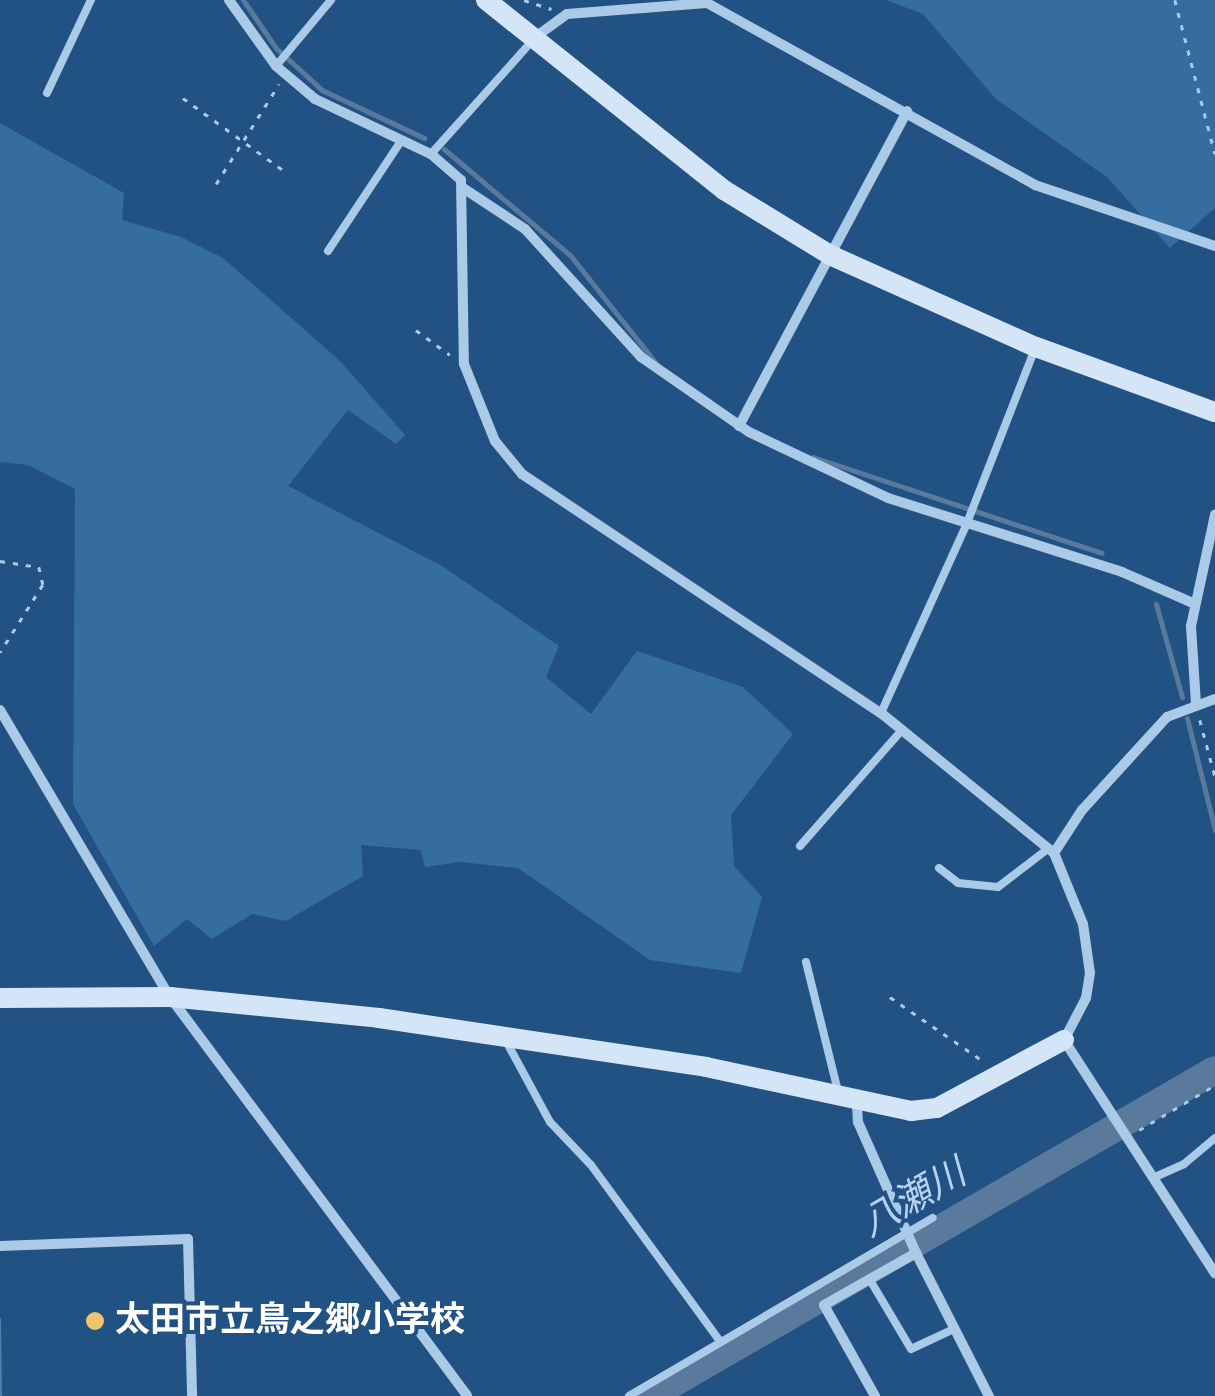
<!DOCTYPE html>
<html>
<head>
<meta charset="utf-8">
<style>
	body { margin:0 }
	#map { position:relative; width:1215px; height:1396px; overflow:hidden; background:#225283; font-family:"Alegreya Sans","Noto Sans JP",sans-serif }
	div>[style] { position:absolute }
	.green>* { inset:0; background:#366da0 }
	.stream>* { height:5px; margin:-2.5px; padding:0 2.5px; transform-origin:2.5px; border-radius:2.5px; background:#597a9d }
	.river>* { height:28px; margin:-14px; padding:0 14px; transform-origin:14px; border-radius:14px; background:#597a9d }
	.building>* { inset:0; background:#4f7fad }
	.path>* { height:2.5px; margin-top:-1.25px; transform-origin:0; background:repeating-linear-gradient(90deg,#aacae8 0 5px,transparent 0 13px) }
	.lane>* { height:8px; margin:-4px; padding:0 4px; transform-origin:4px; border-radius:4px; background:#aacae8 }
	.street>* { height:10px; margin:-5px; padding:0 5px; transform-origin:5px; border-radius:5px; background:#aacae8 }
	.secondary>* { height:20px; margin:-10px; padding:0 10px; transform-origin:10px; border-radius:10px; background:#d4e5f7 }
	.dots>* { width:28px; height:28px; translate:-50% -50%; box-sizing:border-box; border:5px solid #225283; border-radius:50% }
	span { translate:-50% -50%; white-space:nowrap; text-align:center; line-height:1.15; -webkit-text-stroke:8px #225283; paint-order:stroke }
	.poi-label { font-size:35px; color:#fff; font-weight:700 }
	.left { translate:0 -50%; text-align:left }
	.water-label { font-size:38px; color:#b5d3f0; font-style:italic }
</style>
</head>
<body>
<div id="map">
	<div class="green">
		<div style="clip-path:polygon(886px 0,1215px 0,1215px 208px,1170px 248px,1108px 178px,996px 99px,923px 14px)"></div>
		<div style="clip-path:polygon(0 123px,124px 193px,122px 220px,181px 237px,223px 258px,340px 361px,405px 435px,396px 444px,348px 410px,288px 486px,442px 566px,559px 646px,546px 677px,591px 714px,637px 651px,743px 687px,793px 734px,731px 815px,734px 866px,762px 897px,741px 973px,650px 960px,518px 868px,460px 862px,425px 867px,421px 850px,361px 845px,363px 876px,286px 921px,252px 914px,212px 939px,187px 919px,154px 946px,73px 804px,75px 489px,28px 465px,0 462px)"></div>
	</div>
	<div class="stream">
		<div style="left:243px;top:0;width:58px;rotate:55.5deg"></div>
		<div style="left:276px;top:48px;width:62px;rotate:42.4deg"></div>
		<div style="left:322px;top:90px;width:113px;rotate:25.2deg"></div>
		<div style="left:444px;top:149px;width:165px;rotate:40.1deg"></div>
		<div style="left:570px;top:255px;width:137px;rotate:51.5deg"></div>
		<div style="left:813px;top:457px;width:304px;rotate:18.4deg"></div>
		<div style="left:1156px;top:604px;width:97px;rotate:74.4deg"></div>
		<div style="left:1187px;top:718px;width:115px;rotate:76deg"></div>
	</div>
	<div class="river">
		<div style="left:651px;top:1396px;width:651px;rotate:-30.03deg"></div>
	</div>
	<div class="building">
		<div style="clip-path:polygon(0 1318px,1px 1318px,2px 1396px,0 1396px)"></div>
	</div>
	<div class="path">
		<div style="left:524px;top:0;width:29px;rotate:18deg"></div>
		<div style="left:1175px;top:0;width:159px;rotate:75.4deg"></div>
		<div style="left:183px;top:98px;width:128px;rotate:35.8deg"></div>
		<div style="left:216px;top:184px;width:118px;rotate:-57.8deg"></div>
		<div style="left:416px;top:330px;width:42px;rotate:36.3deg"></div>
		<div style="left:0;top:561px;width:39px;rotate:9deg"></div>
		<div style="left:39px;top:567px;width:18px;rotate:77deg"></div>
		<div style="left:43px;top:585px;width:80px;rotate:122.3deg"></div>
		<div style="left:1200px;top:720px;width:58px;rotate:75deg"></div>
		<div style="left:890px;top:997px;width:113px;rotate:34.5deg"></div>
		<div style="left:1139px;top:1130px;width:88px;rotate:-30.6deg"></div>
	</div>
	<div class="lane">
		<div style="left:276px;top:66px;width:86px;rotate:-50.2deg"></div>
		<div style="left:47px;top:93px;width:103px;rotate:-64.7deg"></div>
		<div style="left:431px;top:154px;width:154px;rotate:-48.2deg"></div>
		<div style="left:328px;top:251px;width:132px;rotate:-56.4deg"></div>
		<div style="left:881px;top:713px;width:209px;rotate:-65.6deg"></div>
		<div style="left:967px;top:523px;width:187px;rotate:-68.7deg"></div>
		<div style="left:800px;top:846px;width:154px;rotate:-48.7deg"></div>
		<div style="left:939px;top:868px;width:24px;rotate:38deg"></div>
		<div style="left:958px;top:883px;width:40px;rotate:5.7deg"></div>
		<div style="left:998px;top:887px;width:64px;rotate:-37.4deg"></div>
		<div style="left:806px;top:962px;width:133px;rotate:76.1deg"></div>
		<div style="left:506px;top:1041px;width:92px;rotate:61.5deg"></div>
		<div style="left:550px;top:1122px;width:59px;rotate:46.4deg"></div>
		<div style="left:591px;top:1165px;width:218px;rotate:53.8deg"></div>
		<div style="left:1155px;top:1177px;width:32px;rotate:-24deg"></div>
		<div style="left:1184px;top:1164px;width:40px;rotate:-40deg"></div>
		<div style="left:870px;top:1280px;width:80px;rotate:59.3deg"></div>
		<div style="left:911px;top:1349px;width:47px;rotate:-24.9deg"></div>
		<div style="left:629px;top:1396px;width:352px;rotate:-30.4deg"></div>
	</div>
	<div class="street">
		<div style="left:229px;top:0;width:81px;rotate:54.5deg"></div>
		<div style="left:276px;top:66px;width:51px;rotate:40.2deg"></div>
		<div style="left:315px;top:99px;width:128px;rotate:25.4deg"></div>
		<div style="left:431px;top:154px;width:40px;rotate:41deg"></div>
		<div style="left:461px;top:180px;width:184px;rotate:89.1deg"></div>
		<div style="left:464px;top:364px;width:83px;rotate:68.1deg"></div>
		<div style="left:495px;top:441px;width:43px;rotate:50.7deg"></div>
		<div style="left:522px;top:474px;width:431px;rotate:33.7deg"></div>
		<div style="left:881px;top:713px;width:223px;rotate:39deg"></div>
		<div style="left:534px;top:38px;width:41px;rotate:-36deg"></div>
		<div style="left:567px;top:14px;width:140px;rotate:-4.5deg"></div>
		<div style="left:707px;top:3px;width:375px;rotate:29deg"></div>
		<div style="left:1035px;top:185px;width:190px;rotate:18.7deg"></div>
		<div style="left:463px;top:188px;width:74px;rotate:33.5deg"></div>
		<div style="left:525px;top:229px;width:173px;rotate:47.8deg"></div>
		<div style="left:641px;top:357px;width:131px;rotate:34.8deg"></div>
		<div style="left:749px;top:432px;width:154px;rotate:25.4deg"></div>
		<div style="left:888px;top:498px;width:245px;rotate:17.5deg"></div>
		<div style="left:1122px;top:572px;width:77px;rotate:23.6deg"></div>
		<div style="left:739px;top:426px;width:357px;rotate:-61.9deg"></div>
		<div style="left:1215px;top:699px;width:51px;rotate:159.4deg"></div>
		<div style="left:1167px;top:717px;width:126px;rotate:132.4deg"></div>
		<div style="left:1082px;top:810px;width:51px;rotate:123.1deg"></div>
		<div style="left:1054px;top:853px;width:77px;rotate:67.8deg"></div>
		<div style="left:1083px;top:924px;width:49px;rotate:81.9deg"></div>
		<div style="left:1090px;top:973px;width:25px;rotate:99deg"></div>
		<div style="left:1086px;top:998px;width:47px;rotate:117.6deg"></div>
		<div style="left:1064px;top:1040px;width:278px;rotate:57.1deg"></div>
		<div style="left:1196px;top:704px;width:78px;rotate:-93.7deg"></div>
		<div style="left:1191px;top:626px;width:114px;rotate:-77.8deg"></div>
		<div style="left:0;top:710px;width:334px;rotate:59.4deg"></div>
		<div style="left:170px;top:997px;width:497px;rotate:53.3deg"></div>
		<div style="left:857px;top:1105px;width:17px;rotate:87deg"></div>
		<div style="left:858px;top:1122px;width:143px;rotate:66.1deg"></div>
		<div style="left:916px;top:1253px;width:161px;rotate:63deg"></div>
		<div style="left:0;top:1246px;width:188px;rotate:-2.1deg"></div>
		<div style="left:188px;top:1239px;width:157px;rotate:88.5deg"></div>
		<div style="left:875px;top:1396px;width:104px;rotate:-119.3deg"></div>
		<div style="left:824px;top:1305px;width:106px;rotate:-29.5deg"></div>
	</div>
	<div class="secondary">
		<div style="left:486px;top:0;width:305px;rotate:38.6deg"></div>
		<div style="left:724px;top:190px;width:124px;rotate:31.5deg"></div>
		<div style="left:830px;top:255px;width:226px;rotate:24.1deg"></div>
		<div style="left:1036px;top:347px;width:190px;rotate:20deg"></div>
		<div style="left:0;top:998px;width:170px;rotate:-0.3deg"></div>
		<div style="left:170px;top:997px;width:210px;rotate:5.7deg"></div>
		<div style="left:379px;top:1018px;width:331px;rotate:8.5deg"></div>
		<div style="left:706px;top:1067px;width:210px;rotate:12.1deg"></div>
		<div style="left:911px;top:1111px;width:26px;rotate:-7deg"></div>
		<div style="left:937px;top:1108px;width:144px;rotate:-28.2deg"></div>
	</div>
	<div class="dots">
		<div style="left:95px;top:1321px;background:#f4c46c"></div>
	</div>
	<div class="poi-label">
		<span class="left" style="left:115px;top:1321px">太田市立鳥之郷小学校</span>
	</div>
	<div class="water-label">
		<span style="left:914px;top:1200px;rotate:-30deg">八瀬川</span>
	</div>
</div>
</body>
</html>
